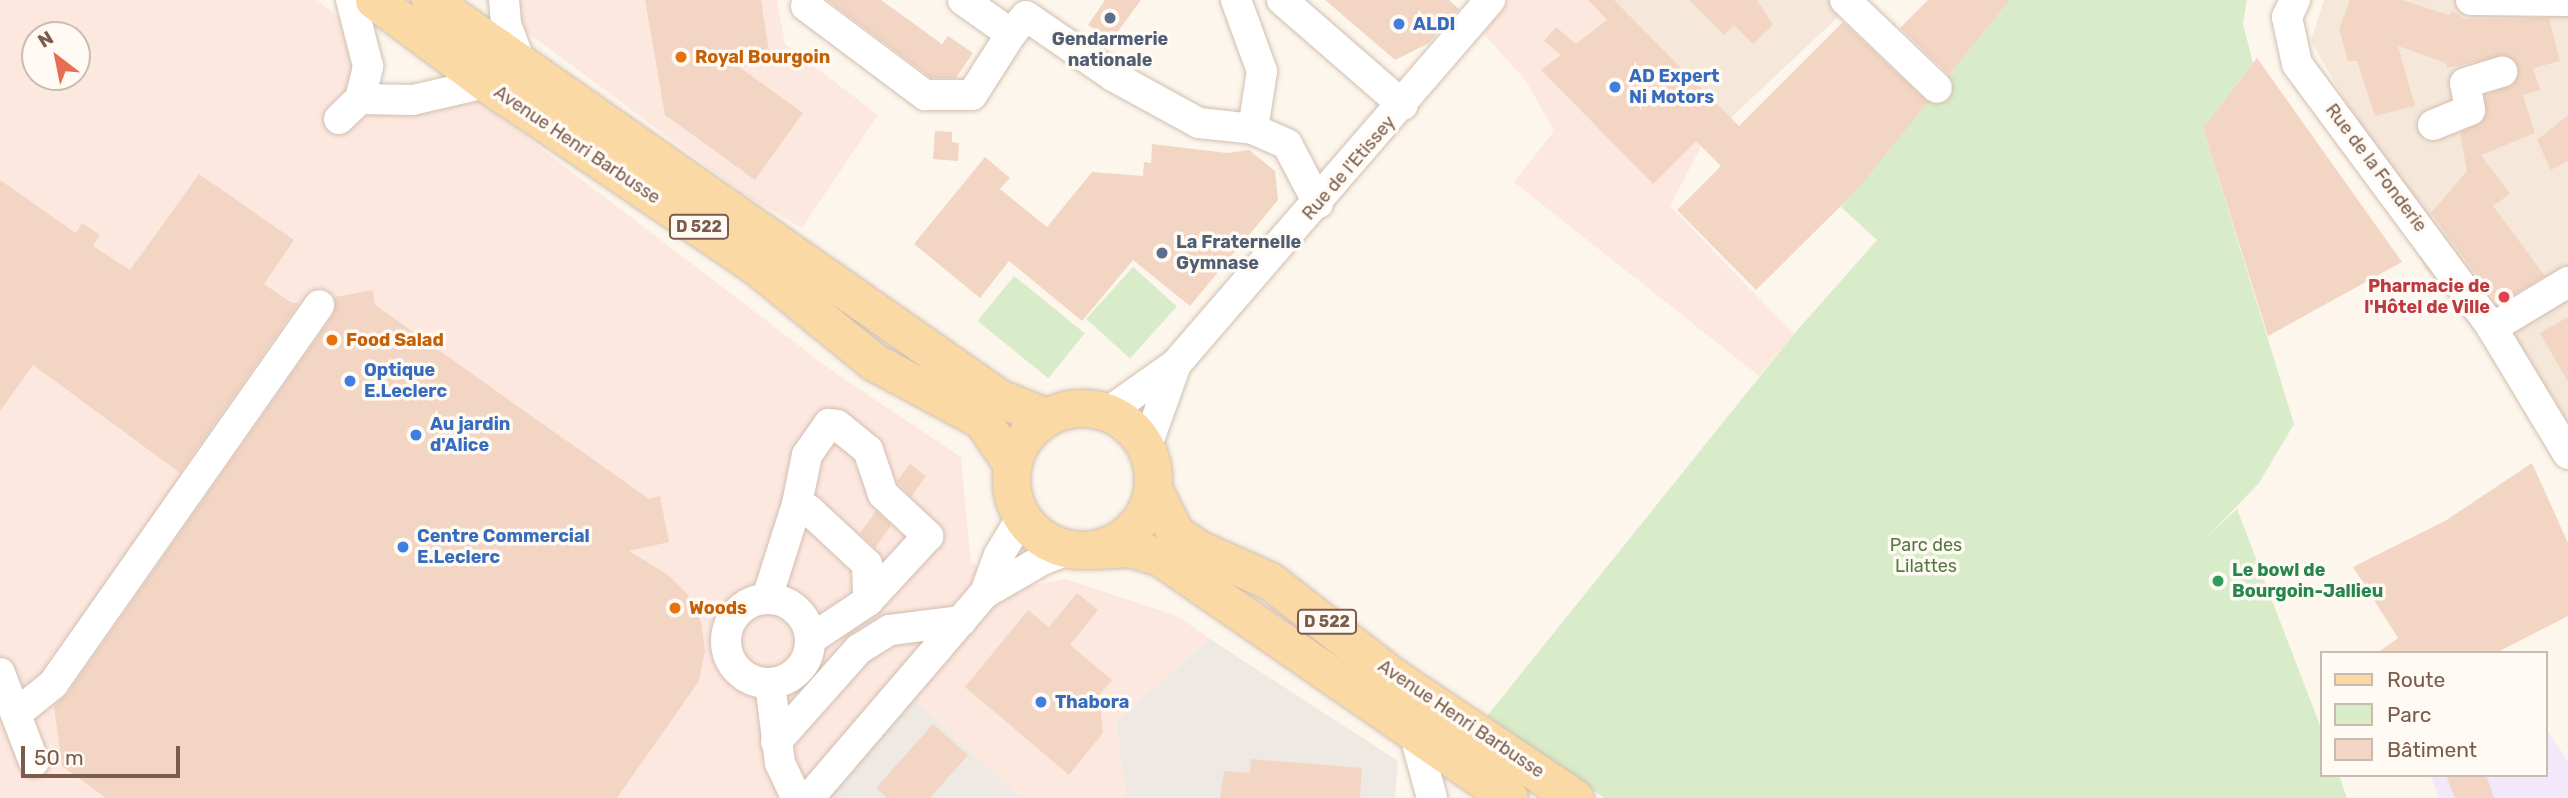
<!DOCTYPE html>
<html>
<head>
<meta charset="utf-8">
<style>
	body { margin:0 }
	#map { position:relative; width:2568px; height:798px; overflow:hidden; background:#fdf6ec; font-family:Rubik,sans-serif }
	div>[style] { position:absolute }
	.residential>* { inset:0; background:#f5e8da }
	.commercial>* { inset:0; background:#fde8e0 }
	.industrial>* { inset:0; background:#efe9e4 }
	.education>* { inset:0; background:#f3e8fa }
	.green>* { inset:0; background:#d8ecc9; transform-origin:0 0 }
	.building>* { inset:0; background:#f3d5c3 }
	.roads { filter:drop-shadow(0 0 2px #d1beb0) drop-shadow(0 0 2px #d1beb0) }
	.minor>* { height:30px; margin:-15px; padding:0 15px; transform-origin:15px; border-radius:15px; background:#fff }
	.minor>.ring { margin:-15px; padding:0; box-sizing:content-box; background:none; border:30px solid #fff; border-radius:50% }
	.major>* { height:37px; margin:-18.5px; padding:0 18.5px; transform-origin:18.5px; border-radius:18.5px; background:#fbd9a5 }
	.major>.ring { margin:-18.5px; padding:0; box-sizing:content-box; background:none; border:37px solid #fbd9a5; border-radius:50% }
	.dots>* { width:19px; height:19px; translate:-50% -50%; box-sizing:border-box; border:4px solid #fffaf3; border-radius:50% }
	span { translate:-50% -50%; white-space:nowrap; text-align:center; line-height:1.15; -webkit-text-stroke:7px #fffaf3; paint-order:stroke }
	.shield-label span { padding:2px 5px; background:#fffaf3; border:2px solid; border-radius:5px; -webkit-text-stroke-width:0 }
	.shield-label { font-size:16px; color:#7a5c4d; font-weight:700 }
	.shop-label { font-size:18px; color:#366cbe; font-weight:700 }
	.left { translate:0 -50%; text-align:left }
	.service-label { font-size:18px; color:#4e5e75; font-weight:700 }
	.food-label { font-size:18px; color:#c56008; font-weight:700 }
	.street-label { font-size:18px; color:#7a5c4d }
	.health-label { font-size:18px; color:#be3a42; font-weight:700 }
	.right { translate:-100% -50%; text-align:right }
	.park-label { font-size:18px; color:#537a41 }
	.leisure-label { font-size:18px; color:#27864d; font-weight:700 }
	.legend { position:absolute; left:2320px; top:651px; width:228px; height:126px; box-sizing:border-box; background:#fffaf3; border:2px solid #cabbb1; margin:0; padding:9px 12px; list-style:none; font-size:21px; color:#7a5c4d }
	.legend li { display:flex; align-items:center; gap:14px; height:35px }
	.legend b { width:35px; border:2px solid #cabbb1 }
	.north { position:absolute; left:21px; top:21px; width:70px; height:70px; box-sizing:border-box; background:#fffaf3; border:2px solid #cabbb1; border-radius:50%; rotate:328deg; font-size:19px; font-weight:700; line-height:28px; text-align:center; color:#7a5c4d }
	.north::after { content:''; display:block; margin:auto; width:24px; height:32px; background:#e76f51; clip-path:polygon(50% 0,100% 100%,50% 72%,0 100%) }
	.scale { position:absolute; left:21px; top:746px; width:159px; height:32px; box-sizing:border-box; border:4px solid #7a5c4d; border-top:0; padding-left:9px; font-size:21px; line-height:24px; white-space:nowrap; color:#7a5c4d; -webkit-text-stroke:5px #fffaf3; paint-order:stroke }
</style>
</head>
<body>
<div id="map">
	<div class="residential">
		<div style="clip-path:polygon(1588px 0,1856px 0,1718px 130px)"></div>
		<div style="clip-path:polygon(2324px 0,2568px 0,2568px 448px,2424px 267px,2346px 102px,2311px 41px)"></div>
	</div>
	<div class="commercial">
		<div style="clip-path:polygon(evenodd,0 0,317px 0,346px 23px,360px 84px,348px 101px,367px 115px,479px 101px,831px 370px,961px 457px,971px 563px,1018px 588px,1065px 579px,1178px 616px,1210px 639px,1116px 722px,1126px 798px,1021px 798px,913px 699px,786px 798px,0 798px,0 0,35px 35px,77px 35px,77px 77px,35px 77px,35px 35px)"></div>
		<div style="clip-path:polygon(484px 0,777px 0,785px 44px,878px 115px,802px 228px,747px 196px)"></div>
		<div style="clip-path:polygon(1510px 0,1588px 0,1712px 126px,1670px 206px,1794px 334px,1759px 376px,1514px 182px,1554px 131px,1526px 81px,1482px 32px)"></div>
	</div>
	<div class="industrial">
		<div style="clip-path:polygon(1210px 639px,1398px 761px,1395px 798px,1126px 798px,1116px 722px)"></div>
		<div style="clip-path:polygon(913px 699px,1021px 798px,822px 798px)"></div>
	</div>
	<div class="education">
		<div style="clip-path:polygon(2545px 727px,2568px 761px,2568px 798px,2439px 798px,2430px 775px,2545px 775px)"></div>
	</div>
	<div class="green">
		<div style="clip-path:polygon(2010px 0,2247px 0,2243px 24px,2253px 63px,2203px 128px,2294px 424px,2259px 483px,2208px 536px,2237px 509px,2321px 728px,2321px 775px,2339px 775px,2347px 798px,1604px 798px,1487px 716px,1794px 334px,1877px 240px,1841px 207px)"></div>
		<div style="left:1133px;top:267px;width:59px;height:70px;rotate:42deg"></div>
		<div style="left:1014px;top:276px;width:91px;height:58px;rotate:39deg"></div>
	</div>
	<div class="building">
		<div style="clip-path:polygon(645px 0,761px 0,771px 65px,738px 66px,803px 113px,755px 180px,665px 115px)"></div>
		<div style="clip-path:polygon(827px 0,881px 0,942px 44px,948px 36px,973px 53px,956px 78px,931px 78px)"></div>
		<div style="clip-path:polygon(1105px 0,1141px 0,1111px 41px,1088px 25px)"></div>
		<div style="clip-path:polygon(1325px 0,1449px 0,1459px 9px,1429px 43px,1395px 60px)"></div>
		<div style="clip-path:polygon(1588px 0,1614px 0,1739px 126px,1843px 22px,1928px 102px,1857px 190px,1756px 290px,1677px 210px,1721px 166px,1696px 141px,1653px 184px,1541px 70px,1561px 55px,1544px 41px,1556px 27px,1576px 44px,1607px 20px)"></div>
		<div style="clip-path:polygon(1689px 0,1757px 0,1773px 25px,1753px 44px,1734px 25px,1724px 35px)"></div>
		<div style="clip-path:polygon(1928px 0,2010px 0,1949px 75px,1900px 28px)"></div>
		<div style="clip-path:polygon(2350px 0,2402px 0,2449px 15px,2453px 11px,2464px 19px,2549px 18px,2560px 61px,2533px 68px,2540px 90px,2523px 95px,2535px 133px,2481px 155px,2510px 194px,2493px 206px,2545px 276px,2498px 304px,2431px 213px,2467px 171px,2460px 133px,2483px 121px,2485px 95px,2514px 84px,2518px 66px,2505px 55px,2447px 68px,2446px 63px,2398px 46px,2415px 106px,2375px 116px,2357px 61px,2348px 61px,2339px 29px)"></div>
		<div style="clip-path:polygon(2257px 58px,2402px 262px,2268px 336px,2203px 128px)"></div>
		<div style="clip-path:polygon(2568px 115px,2568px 161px,2551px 170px,2537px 140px)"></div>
		<div style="clip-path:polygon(935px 131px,952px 132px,952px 142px,959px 143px,958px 161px,933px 159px)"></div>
		<div style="clip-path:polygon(1152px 144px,1227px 153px,1249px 150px,1275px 171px,1278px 200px,1190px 306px,1133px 260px,1082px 321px,1009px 261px,980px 298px,914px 244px,985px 157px,1010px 178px,1000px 189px,1047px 227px,1092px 172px,1143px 176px,1144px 162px,1151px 163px)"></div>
		<div style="clip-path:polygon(199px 174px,294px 240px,264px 284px,292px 303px,299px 303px,180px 473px,33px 365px,0 411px,0 180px,76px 233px,82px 223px,100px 235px,93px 246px,130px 270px)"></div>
		<div style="clip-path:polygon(373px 290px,375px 305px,649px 499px,660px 496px,669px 542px,629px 551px,667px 574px,688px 595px,701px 622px,705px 651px,699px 681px,617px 798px,106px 798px,62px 766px,54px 706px,67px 694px,333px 315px,335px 297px)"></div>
		<div style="clip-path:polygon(2568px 317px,2568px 382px,2540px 333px)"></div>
		<div style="clip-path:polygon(2532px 463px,2568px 543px,2568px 616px,2496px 653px,2377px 653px,2398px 638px,2353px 567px,2445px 521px)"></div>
		<div style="clip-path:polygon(910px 464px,926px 476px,911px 497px,897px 481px)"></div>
		<div style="clip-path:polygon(876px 511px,891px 525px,875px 548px,860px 533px)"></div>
		<div style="clip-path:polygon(1077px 593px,1098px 610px,1070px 645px,1112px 680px,1099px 695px,1103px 733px,1069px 775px,965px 687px,1028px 610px,1049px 627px)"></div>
		<div style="clip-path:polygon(933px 724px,968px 755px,930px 798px,887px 798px,876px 788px)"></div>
		<div style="clip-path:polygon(1251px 759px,1362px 768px,1360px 798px,1220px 798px,1224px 771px,1250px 773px)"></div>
		<div style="clip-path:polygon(2446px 775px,2486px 775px,2494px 798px,2455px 798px)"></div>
	</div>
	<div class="roads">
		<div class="minor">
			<div style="left:504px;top:0;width:24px;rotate:85deg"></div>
			<div style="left:506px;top:24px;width:43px;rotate:69.4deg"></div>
			<div style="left:963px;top:0;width:59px;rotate:35.3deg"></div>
			<div style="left:1011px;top:34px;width:23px;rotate:-50deg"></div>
			<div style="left:1026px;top:16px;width:106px;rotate:34.6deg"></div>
			<div style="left:1113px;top:76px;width:98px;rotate:28.7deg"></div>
			<div style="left:1199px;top:123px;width:54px;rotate:6.3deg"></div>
			<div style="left:1253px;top:129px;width:37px;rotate:24deg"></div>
			<div style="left:1287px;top:144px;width:67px;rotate:62.3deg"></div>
			<div style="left:1236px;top:0;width:76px;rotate:69.9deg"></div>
			<div style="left:1262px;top:71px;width:59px;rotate:98.8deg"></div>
			<div style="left:1282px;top:0;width:160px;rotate:41deg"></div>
			<div style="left:1845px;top:0;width:127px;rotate:43.7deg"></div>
			<div style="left:2295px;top:0;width:19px;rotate:115deg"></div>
			<div style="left:2287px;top:17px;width:48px;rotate:78deg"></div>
			<div style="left:2297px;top:64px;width:328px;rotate:53.5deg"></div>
			<div style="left:2492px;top:328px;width:147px;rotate:58.9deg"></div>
			<div style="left:2471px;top:0;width:97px;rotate:0.6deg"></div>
			<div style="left:806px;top:6px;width:149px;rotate:36.8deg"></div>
			<div style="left:925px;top:95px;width:47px"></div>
			<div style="left:972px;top:95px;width:72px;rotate:-57.4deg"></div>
			<div style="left:360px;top:99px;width:53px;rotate:1.1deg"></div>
			<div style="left:413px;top:100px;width:75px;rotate:-13.1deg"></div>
			<div style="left:339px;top:119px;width:29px;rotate:-44deg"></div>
			<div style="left:360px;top:99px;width:34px;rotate:-76deg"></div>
			<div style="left:368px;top:66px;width:68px;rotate:-104.4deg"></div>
			<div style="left:2433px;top:125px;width:40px;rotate:-22deg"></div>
			<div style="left:2470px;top:110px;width:27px;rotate:-100deg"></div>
			<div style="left:2465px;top:83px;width:39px;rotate:-17deg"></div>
			<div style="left:2492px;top:328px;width:89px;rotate:-31.2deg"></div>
			<div style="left:1108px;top:412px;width:83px;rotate:-35.2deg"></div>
			<div style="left:1176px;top:364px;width:481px;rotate:-49.2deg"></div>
			<div style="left:1146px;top:448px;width:89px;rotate:-70.3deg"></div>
			<div style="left:797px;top:504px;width:13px;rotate:27deg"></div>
			<div style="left:809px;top:510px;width:79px;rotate:43deg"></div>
			<div style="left:867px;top:564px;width:37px;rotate:88deg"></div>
			<div style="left:868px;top:601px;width:69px;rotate:146.3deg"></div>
			<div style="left:985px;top:593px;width:40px;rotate:-69.8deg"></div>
			<div style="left:999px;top:555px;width:44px;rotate:-58.8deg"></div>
			<div style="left:767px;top:598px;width:99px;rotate:-72.3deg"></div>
			<div style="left:797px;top:504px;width:50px;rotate:-78.5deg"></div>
			<div style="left:807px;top:455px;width:38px;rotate:-55deg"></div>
			<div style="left:829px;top:424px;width:8px;rotate:7deg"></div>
			<div style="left:837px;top:425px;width:40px;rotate:39deg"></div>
			<div style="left:868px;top:450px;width:46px;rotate:71.2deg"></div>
			<div style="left:883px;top:494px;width:62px;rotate:43deg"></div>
			<div style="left:928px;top:536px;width:88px;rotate:132.7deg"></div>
			<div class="ring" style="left:726px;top:599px;width:54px;height:54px"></div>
			<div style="left:0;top:673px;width:95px;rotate:69.1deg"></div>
			<div style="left:770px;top:683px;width:81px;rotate:82.9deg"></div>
			<div style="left:780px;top:763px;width:38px;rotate:65deg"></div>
			<div style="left:16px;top:714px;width:48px;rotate:-39deg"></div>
			<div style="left:53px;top:684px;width:463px;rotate:-54.9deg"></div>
			<div style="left:1414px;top:732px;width:68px;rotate:74.7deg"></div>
			<div style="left:776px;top:742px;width:125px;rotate:-48.3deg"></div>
			<div style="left:859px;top:649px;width:36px;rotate:-32deg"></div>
			<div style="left:890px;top:630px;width:72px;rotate:-7.2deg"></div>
			<div style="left:809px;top:798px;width:270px;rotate:-49.4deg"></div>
			<div style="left:985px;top:593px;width:66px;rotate:-30.1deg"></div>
			<div style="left:1042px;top:560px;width:33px;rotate:-21deg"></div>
		</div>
		<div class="major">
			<div style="left:374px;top:0;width:139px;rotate:36.5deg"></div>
			<div style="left:486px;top:83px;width:325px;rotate:34.1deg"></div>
			<div style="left:755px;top:265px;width:154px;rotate:39.2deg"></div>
			<div style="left:874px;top:362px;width:123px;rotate:28.2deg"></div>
			<div style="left:982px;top:420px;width:53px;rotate:55.7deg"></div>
			<div style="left:430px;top:0;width:694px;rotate:34.97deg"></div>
			<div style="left:999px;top:398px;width:51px;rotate:22deg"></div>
			<div class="ring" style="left:1011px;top:408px;width:105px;height:105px"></div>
			<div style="left:1153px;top:489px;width:49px;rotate:63.4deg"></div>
			<div style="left:1175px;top:533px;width:29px;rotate:34deg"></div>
			<div style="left:1199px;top:549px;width:78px;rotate:24.3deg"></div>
			<div style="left:1270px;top:581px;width:158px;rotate:37.8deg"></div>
			<div style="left:1395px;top:678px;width:216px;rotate:33.7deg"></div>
			<div style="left:1093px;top:550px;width:36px;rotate:-3deg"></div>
			<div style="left:1129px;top:548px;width:32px;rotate:16deg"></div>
			<div style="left:1160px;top:557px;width:424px;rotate:34.6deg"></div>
		</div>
	</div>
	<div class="dots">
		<div style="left:1110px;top:18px;background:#5c6f8a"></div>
		<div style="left:1399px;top:24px;background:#3f7fe0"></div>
		<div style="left:681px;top:57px;background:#e8710a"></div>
		<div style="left:1615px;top:87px;background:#3f7fe0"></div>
		<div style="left:1162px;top:253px;background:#5c6f8a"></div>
		<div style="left:2504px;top:297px;background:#e0444e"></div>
		<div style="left:332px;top:340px;background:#e8710a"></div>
		<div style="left:350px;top:381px;background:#3f7fe0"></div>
		<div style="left:416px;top:435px;background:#3f7fe0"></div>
		<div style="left:403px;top:547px;background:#3f7fe0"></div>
		<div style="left:2218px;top:581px;background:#2e9e5b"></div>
		<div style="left:675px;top:608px;background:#e8710a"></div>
		<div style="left:1041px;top:702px;background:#3f7fe0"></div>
	</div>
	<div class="shield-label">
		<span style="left:699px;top:227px">D 522</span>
		<span style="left:1327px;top:622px">D 522</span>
	</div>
	<div class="shop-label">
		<span class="left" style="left:1413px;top:24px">ALDI</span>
		<span class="left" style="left:1629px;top:87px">AD Expert<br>Ni Motors</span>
		<span class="left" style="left:364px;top:381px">Optique<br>E.Leclerc</span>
		<span class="left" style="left:430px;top:435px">Au jardin<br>d'Alice</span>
		<span class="left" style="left:417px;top:547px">Centre Commercial<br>E.Leclerc</span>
		<span class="left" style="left:1055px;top:702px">Thabora</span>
	</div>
	<div class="service-label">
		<span style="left:1110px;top:50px">Gendarmerie<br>nationale</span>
		<span class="left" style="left:1176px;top:253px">La Fraternelle<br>Gymnase</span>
	</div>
	<div class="food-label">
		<span class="left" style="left:695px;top:57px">Royal Bourgoin</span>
		<span class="left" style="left:346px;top:340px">Food Salad</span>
		<span class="left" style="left:689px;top:608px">Woods</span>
	</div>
	<div class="street-label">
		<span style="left:577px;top:145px;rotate:34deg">Avenue Henri Barbusse</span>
		<span style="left:1349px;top:168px;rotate:-49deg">Rue de l'Etissey</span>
		<span style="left:2376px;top:168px;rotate:53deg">Rue de la Fonderie</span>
		<span style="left:1461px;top:719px;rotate:34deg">Avenue Henri Barbusse</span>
	</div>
	<div class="health-label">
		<span class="right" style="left:2490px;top:297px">Pharmacie de<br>l'Hôtel de Ville</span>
	</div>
	<div class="park-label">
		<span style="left:1926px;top:556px">Parc des<br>Lilattes</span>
	</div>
	<div class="leisure-label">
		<span class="left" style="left:2232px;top:581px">Le bowl de<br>Bourgoin-Jallieu</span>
	</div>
	<ul class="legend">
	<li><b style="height:9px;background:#fbd9a5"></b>Route</li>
	<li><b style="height:19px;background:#d8ecc9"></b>Parc</li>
	<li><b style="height:19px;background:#f3d5c3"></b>Bâtiment</li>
	</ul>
	<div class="north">N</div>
	<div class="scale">50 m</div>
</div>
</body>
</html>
